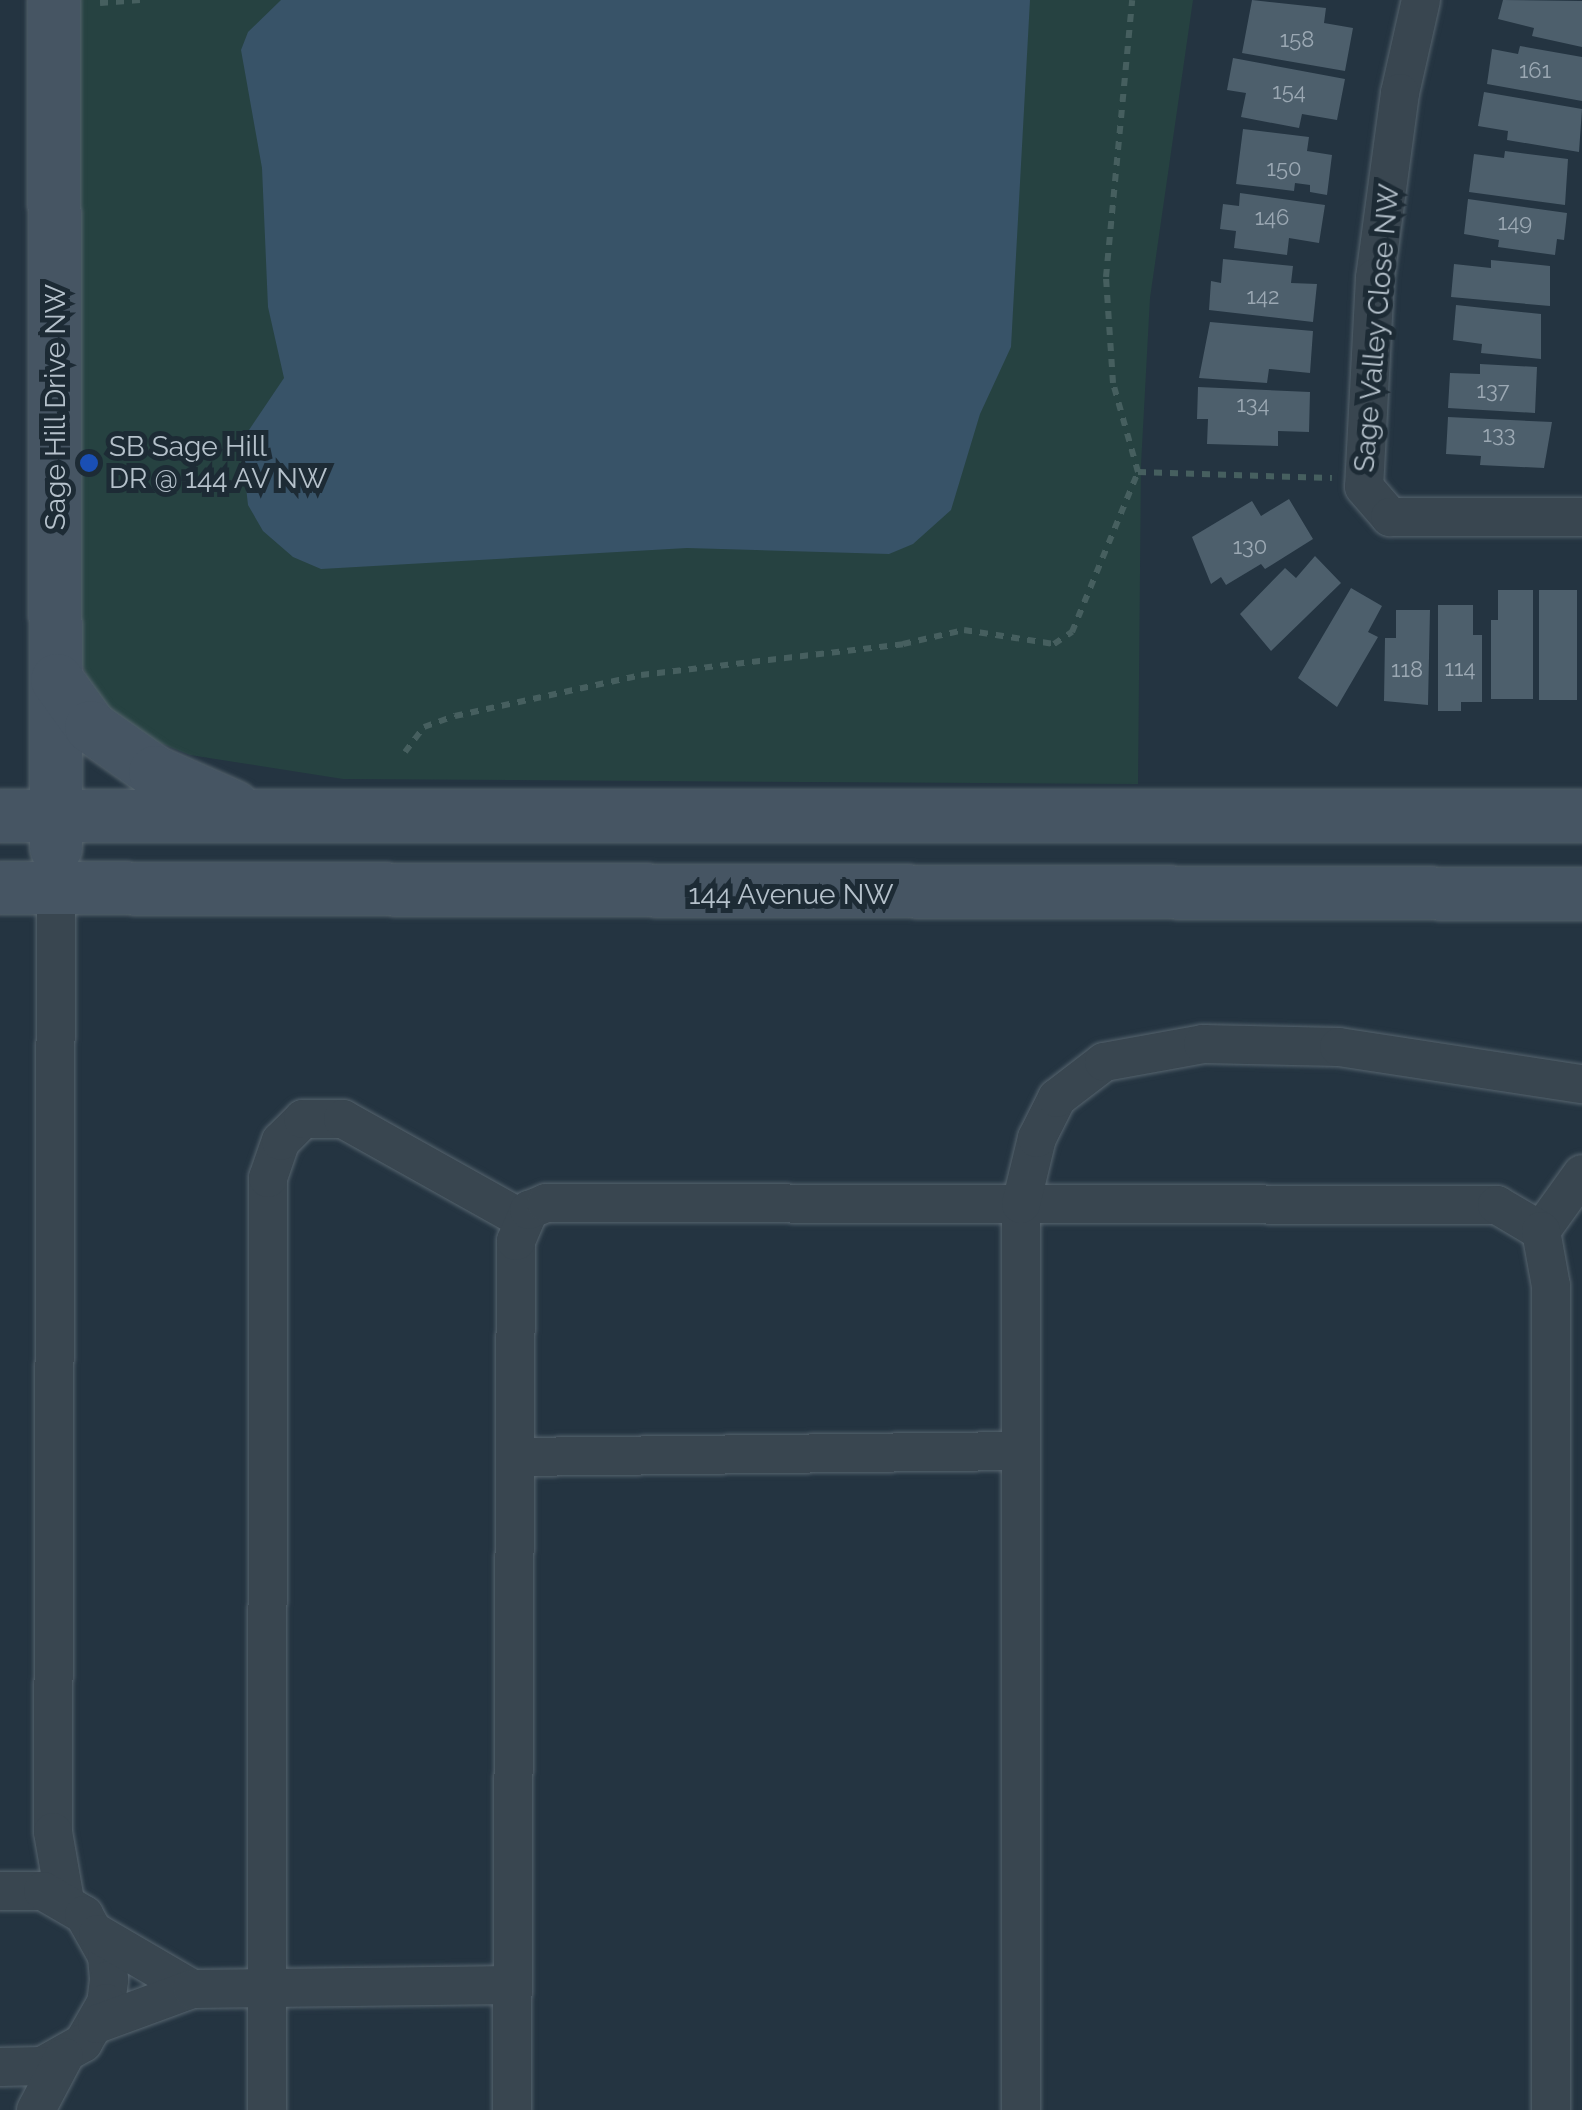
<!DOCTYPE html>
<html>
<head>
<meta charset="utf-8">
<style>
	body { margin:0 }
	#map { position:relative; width:1582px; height:2110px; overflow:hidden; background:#243441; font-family:Raleway,sans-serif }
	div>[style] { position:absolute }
	.green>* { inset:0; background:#264241 }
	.water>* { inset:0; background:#385368 }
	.building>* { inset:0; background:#4d5f6c; transform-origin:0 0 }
	.path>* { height:6px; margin-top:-3px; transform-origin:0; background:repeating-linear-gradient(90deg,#465f5f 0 8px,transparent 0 16px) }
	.roads { filter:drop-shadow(0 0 2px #56646e) drop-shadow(0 0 2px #56646e) }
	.street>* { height:38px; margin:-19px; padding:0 19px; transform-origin:19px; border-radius:19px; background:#394650 }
	.secondary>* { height:52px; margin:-26px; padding:0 26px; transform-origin:26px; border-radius:26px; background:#465563 }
	.dots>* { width:28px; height:28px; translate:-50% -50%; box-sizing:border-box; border:5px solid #1d2b35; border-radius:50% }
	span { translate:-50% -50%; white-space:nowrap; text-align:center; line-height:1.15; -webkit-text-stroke:10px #1d2b35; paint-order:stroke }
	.number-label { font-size:22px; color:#9ba8b3 }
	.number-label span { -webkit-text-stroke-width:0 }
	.street-label { font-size:28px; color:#b5c1cb }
	.poi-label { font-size:28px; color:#b5c1cb }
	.left { translate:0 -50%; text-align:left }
</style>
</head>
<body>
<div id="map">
	<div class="green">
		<div style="clip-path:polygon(70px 0,1193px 0,1150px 298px,1141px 465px,1138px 784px,343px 779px,190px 755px,128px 730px,97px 700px,76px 651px)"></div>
	</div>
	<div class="water">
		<div style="clip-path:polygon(281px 0,1030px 0,1011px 347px,980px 414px,951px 510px,913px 544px,889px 554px,687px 548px,321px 569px,293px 557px,263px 531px,248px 505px,244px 469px,249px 430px,284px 378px,268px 307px,262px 168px,241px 50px,248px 32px)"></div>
	</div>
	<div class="building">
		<div style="clip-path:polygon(1252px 0,1326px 8px,1324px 23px,1353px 28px,1345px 71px,1242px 53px)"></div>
		<div style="clip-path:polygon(1503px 0,1582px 1px,1582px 47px,1532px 36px,1534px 28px,1498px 19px)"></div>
		<div style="clip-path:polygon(1520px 46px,1582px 57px,1582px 101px,1487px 84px,1492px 49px,1518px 54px)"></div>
		<div style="clip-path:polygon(1233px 58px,1345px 79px,1337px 120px,1302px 114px,1299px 128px,1241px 117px,1246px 93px,1227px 90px)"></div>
		<div style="clip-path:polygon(1484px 92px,1582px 109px,1579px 152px,1507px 140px,1508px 131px,1478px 126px)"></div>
		<div style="clip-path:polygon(1243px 129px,1309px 137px,1307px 151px,1332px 155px,1327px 195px,1310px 192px,1310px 185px,1295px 183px,1294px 191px,1236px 184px)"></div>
		<div style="clip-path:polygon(1505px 151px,1568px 159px,1565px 205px,1469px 192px,1474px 154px,1504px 158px)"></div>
		<div style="clip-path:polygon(1240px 193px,1325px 205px,1319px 243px,1289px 238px,1287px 255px,1234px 248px,1236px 231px,1220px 229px,1223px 204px,1239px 206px)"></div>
		<div style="clip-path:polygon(1468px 199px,1567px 213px,1564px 240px,1557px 239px,1555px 255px,1498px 247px,1499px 240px,1464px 234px)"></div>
		<div style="clip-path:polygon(1223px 259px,1293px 266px,1291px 283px,1317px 284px,1313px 322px,1209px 310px,1211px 281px,1221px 283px)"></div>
		<div style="clip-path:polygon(1491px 260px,1550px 266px,1550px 306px,1451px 297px,1454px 264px,1491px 268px)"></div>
		<div style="clip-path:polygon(1456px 305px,1541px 314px,1541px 359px,1481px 353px,1482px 344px,1453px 340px)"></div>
		<div style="clip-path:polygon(1210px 322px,1313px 331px,1310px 373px,1269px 369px,1267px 383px,1199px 378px)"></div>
		<div style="clip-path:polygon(1480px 364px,1537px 367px,1535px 413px,1448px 408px,1450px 373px,1480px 374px)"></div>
		<div style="clip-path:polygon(1198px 387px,1310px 392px,1309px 432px,1278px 431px,1278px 446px,1207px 444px,1208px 419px,1197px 419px)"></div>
		<div style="clip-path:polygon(1448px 417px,1552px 422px,1544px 468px,1480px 465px,1481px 456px,1446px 454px)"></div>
		<div style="clip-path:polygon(1289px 499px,1313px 539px,1265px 569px,1261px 564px,1226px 585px,1221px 577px,1211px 584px,1192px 537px,1252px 501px,1261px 516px)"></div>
		<div style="clip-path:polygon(1315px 556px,1341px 583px,1271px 651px,1240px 614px,1285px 568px,1296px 578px)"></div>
		<div style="clip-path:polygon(1351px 588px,1382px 606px,1368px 632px,1378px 637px,1337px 707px,1298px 678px)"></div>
		<div style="clip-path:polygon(1498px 590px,1533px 590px,1533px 699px,1491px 699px,1491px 620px,1498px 620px)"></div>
		<div style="left:1539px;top:590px;width:38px;height:110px"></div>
		<div style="clip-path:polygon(1438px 605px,1473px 605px,1473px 635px,1482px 635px,1482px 702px,1461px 702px,1461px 711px,1438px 711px)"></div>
		<div style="clip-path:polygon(1396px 610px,1430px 610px,1428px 705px,1384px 701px,1385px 638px,1396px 638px)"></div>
	</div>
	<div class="path">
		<div style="left:100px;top:3px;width:40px;rotate:-4.3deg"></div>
		<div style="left:1138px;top:472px;width:194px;rotate:1.8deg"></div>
		<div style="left:405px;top:752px;width:31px;rotate:-53deg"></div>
		<div style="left:424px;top:727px;width:33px;rotate:-20deg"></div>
		<div style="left:455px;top:716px;width:190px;rotate:-12.4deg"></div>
		<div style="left:641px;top:675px;width:264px;rotate:-6.7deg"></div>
		<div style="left:903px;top:644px;width:63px;rotate:-12.9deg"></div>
		<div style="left:964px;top:630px;width:91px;rotate:8.8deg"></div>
		<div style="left:1054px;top:644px;width:22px;rotate:-34deg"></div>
		<div style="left:1072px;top:632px;width:173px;rotate:-67.6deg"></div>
		<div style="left:1138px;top:472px;width:92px;rotate:-105.7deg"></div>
		<div style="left:1113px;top:383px;width:106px;rotate:-93.8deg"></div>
		<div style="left:1106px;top:277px;width:278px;rotate:-84.6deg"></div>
	</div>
	<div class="roads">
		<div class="street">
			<div style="left:1421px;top:0;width:95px;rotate:102.7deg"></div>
			<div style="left:1400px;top:93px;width:187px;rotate:97.7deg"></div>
			<div style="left:1375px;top:278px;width:209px;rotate:93deg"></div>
			<div style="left:1364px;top:487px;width:40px;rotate:49deg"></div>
			<div style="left:1390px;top:517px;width:192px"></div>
			<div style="left:56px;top:889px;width:943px;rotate:90.18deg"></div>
			<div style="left:53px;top:1832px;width:70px;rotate:80.1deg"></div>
			<div style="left:1541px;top:1231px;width:70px;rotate:-54.3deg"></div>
			<div style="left:515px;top:1457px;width:506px;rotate:-0.68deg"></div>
			<div style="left:0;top:1891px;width:43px"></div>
			<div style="left:43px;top:1891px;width:48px;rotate:30.3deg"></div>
			<div style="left:84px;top:1915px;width:47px;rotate:60.7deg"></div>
			<div style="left:107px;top:1956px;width:24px;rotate:85deg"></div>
			<div style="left:109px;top:1980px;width:23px;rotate:97deg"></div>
			<div style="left:106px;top:2003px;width:46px;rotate:119.9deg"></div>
			<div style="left:83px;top:2043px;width:47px;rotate:150.7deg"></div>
			<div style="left:42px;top:2066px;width:42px;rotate:178.6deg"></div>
			<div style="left:98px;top:1934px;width:109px;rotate:30.3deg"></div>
			<div style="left:97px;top:2024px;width:101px;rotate:-20.2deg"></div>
			<div style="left:192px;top:1989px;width:321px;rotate:-0.7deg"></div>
			<div style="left:36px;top:2110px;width:60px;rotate:-62.2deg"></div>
			<div style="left:267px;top:2110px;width:932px;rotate:-89.94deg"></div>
			<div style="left:268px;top:1178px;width:39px;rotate:-71deg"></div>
			<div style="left:281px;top:1141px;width:31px;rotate:-45deg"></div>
			<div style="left:303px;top:1119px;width:40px"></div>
			<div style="left:343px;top:1119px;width:205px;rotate:29.2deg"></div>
			<div style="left:512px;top:2110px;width:869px;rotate:-89.74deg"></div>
			<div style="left:516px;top:1241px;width:34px;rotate:-67deg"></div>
			<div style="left:529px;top:1210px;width:18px;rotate:-22deg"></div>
			<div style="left:546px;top:1203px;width:951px;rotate:0.12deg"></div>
			<div style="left:1497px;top:1205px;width:51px;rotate:30.6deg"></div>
			<div style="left:1541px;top:1231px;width:56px;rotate:79.7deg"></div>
			<div style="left:1551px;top:1286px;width:824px;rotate:90deg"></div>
			<div style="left:1021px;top:2110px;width:906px;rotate:-90deg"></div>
			<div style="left:1021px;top:1204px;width:68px;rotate:-76.4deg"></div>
			<div style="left:1037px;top:1138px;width:45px;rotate:-63.4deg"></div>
			<div style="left:1057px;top:1098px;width:59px;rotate:-37.5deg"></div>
			<div style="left:1104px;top:1062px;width:101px;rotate:-10.3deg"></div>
			<div style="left:1203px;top:1044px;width:136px;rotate:1.3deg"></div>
			<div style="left:1339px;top:1047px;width:246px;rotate:8.7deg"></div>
		</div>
		<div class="secondary">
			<div style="left:54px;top:0;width:848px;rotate:89.86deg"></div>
			<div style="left:57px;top:680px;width:58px;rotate:54.1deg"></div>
			<div style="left:91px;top:727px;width:78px;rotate:35.1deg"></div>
			<div style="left:155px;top:772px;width:86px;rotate:23.9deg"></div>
			<div style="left:0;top:816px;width:1582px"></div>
			<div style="left:0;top:888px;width:1582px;rotate:0.22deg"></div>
		</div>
	</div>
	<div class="dots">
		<div style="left:89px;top:463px;background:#1a4fb4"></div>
	</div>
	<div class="number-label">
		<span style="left:1297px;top:40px">158</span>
		<span style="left:1535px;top:71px">161</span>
		<span style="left:1289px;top:92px">154</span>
		<span style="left:1284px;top:169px">150</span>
		<span style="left:1272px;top:218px">146</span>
		<span style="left:1515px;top:223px">149</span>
		<span style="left:1263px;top:297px">142</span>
		<span style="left:1493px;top:391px">137</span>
		<span style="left:1253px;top:405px">134</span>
		<span style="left:1499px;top:435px">133</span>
		<span style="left:1250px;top:547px">130</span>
		<span style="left:1460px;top:669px">114</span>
		<span style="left:1407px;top:670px">118</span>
	</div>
	<div class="street-label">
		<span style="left:1377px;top:328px;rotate:-85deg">Sage Valley Close NW</span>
		<span style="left:56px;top:407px;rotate:-90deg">Sage Hill Drive NW</span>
		<span style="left:791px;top:895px">144 Avenue NW</span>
	</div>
	<div class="poi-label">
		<span class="left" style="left:109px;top:463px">SB Sage Hill<br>DR @ 144 AV NW</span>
	</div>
</div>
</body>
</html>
